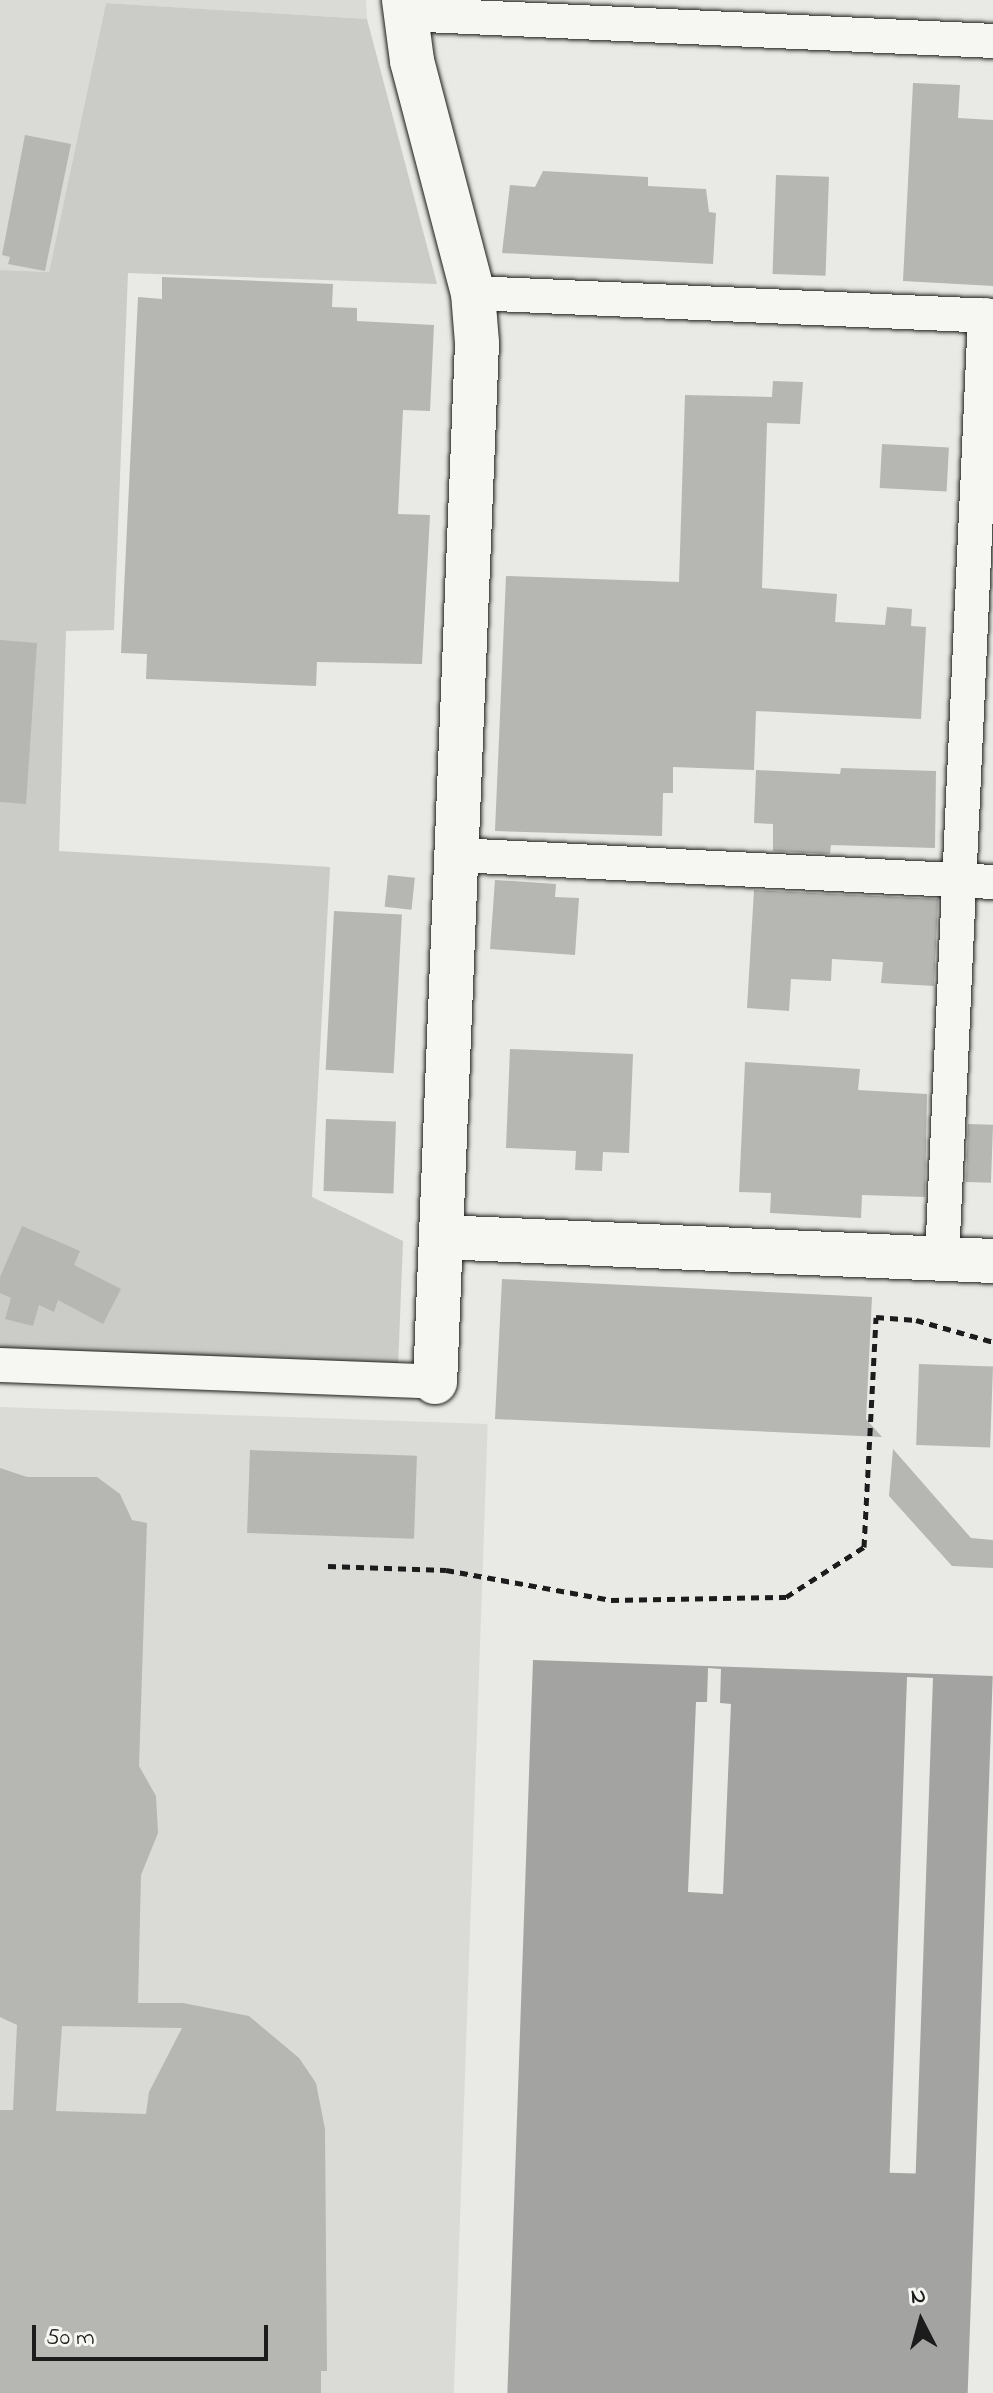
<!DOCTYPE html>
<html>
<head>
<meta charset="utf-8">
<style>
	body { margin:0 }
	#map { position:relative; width:993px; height:2393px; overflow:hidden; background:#e9e9e5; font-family:"Indie Flower",sans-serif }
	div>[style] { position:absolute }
	.built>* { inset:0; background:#dadad6; transform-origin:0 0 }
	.green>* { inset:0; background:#cbcbc7 }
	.water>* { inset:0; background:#a3a3a1; transform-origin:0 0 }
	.pier>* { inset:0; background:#e9e9e5; transform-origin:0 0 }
	.building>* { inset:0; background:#b6b6b3; transform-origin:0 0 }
	.path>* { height:5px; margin-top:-2.5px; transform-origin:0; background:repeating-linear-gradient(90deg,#1c1c1c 0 8px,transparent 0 14px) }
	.roads { filter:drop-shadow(0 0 2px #1c1c1c) drop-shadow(0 0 2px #1c1c1c) }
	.minor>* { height:34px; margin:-17px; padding:0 17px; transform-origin:17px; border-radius:17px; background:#f6f6f2 }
	.tertiary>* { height:44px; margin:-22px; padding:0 22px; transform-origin:22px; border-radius:22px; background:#f6f6f2 }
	span { translate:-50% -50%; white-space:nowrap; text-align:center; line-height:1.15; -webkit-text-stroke:6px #f6f6f2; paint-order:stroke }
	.north { position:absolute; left:881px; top:2281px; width:80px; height:80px; -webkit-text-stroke:6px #f6f6f2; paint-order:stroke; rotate:354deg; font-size:22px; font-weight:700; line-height:32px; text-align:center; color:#1c1c1c }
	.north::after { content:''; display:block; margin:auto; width:28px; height:36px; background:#1c1c1c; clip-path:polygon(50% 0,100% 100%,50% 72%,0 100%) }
	.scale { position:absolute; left:32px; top:2325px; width:236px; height:36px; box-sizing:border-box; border:4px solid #1c1c1c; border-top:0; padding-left:10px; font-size:24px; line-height:28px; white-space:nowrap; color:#1c1c1c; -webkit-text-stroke:6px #f6f6f2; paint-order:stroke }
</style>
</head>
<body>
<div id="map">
	<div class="built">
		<div style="clip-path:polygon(0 0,366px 0,367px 19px,106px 3px,49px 272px,0 270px)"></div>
		<div style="left:0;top:1407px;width:488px;height:986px;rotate:2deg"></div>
	</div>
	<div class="green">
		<div style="clip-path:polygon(106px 3px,367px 19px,437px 284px,128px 273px,114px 630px,66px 631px,59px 851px,330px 867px,312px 1197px,403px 1241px,398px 1369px,0 1354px,0 270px,49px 272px)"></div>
	</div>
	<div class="water">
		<div style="left:533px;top:1660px;width:460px;height:734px;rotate:2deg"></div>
	</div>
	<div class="pier">
		<div style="clip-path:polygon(708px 1668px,721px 1669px,720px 1703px,731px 1704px,723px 1894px,688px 1892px,696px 1702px,707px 1702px)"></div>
		<div style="left:907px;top:1677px;width:26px;height:496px;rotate:2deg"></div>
	</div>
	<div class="building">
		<div style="clip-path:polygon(913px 83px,960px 85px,958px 118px,993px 120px,993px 286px,903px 281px)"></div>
		<div style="clip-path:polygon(25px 135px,71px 144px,45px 271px,8px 264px,10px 257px,2px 255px)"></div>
		<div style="clip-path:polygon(543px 171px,648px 177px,648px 186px,706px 189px,709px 212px,716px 213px,713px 264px,502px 253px,510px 185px,535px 187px)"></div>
		<div style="left:776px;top:175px;width:53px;height:99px;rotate:2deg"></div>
		<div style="clip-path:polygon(162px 277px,333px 284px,332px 307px,357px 308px,357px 321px,434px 325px,430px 411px,403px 410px,398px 514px,430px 515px,422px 664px,317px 662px,316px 686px,146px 679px,147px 654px,121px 653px,138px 297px,162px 299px)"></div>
		<div style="clip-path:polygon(773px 381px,803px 382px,800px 424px,767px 423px,762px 588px,837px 594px,835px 622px,885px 625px,887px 607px,912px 609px,911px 626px,926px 627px,921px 719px,756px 711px,754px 770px,673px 767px,673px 793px,663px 793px,662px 836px,495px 831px,506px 576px,679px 582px,685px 395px,772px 397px)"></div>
		<div style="left:882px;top:444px;width:67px;height:44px;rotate:3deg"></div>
		<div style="clip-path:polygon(0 640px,37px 643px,26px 804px,0 802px)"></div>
		<div style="clip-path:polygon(841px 768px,936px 771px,935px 848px,831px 845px,830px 854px,773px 851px,773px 824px,754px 823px,756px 770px,840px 774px)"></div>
		<div style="left:388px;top:875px;width:27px;height:32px;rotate:6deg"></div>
		<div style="clip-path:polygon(495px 880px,556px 884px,555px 897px,579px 898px,575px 955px,490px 949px)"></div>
		<div style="clip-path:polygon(754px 890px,938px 899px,934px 986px,881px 983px,883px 962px,832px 959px,831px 981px,791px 979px,789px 1011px,747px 1008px)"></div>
		<div style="left:334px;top:911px;width:68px;height:159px;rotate:3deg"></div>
		<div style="clip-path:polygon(510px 1049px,633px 1054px,629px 1153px,603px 1152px,602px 1171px,575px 1170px,576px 1151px,506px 1148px)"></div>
		<div style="clip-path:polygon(745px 1062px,860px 1069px,858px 1090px,927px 1094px,925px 1197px,862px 1195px,861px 1218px,770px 1213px,771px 1193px,739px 1192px)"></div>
		<div style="left:326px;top:1119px;width:70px;height:72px;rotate:2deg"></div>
		<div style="left:968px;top:1124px;width:25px;height:58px;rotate:2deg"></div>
		<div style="clip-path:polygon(22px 1226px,80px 1251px,74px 1265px,121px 1289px,103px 1324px,58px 1300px,54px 1312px,39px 1305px,33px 1326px,5px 1319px,11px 1298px,0 1293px,0 1277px)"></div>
		<div style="clip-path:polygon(502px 1279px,872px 1297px,866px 1419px,882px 1437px,495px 1419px)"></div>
		<div style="left:919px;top:1364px;width:74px;height:81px;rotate:2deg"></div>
		<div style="clip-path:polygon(893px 1449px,971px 1538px,993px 1540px,993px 1568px,952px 1566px,889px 1496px)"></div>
		<div style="left:250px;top:1450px;width:167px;height:83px;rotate:2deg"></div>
		<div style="clip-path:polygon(evenodd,0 1468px,27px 1477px,97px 1477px,120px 1494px,132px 1520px,147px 1523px,139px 1766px,156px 1796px,158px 1833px,141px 1875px,138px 2003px,183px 2003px,249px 2016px,299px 2058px,316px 2083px,325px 2129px,327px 2371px,321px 2371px,321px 2393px,0 2393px,0 2110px,13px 2110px,17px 2025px,0 2017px,0 1468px,62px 2026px,182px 2028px,149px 2092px,146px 2114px,56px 2111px,62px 2026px)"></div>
	</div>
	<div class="path">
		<div style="left:328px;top:1566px;width:118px;rotate:1.9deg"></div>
		<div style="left:446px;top:1570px;width:168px;rotate:10.3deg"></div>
		<div style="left:611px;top:1600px;width:175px;rotate:-1deg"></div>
		<div style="left:786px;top:1597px;width:93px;rotate:-32.7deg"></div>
		<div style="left:864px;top:1547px;width:230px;rotate:-87deg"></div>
		<div style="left:876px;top:1317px;width:40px;rotate:4.3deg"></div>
		<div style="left:916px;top:1320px;width:80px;rotate:15.9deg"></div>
	</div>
	<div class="roads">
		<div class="minor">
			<div style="left:404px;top:14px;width:590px;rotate:2.62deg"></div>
			<div style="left:473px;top:293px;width:521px;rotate:2.53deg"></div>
			<div style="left:457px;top:855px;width:537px;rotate:2.88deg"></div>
			<div style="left:942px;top:1259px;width:945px;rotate:-87.39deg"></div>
			<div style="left:0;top:1365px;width:435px;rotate:2.2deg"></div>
		</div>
		<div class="tertiary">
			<div style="left:404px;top:0;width:62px;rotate:82.5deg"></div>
			<div style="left:412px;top:61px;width:240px;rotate:75.3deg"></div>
			<div style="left:473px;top:293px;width:50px;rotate:85.4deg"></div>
			<div style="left:477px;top:343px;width:1040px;rotate:92.31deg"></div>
			<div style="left:441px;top:1237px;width:553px;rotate:2.49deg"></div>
		</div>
	</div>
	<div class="north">N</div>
	<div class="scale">50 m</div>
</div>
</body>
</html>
